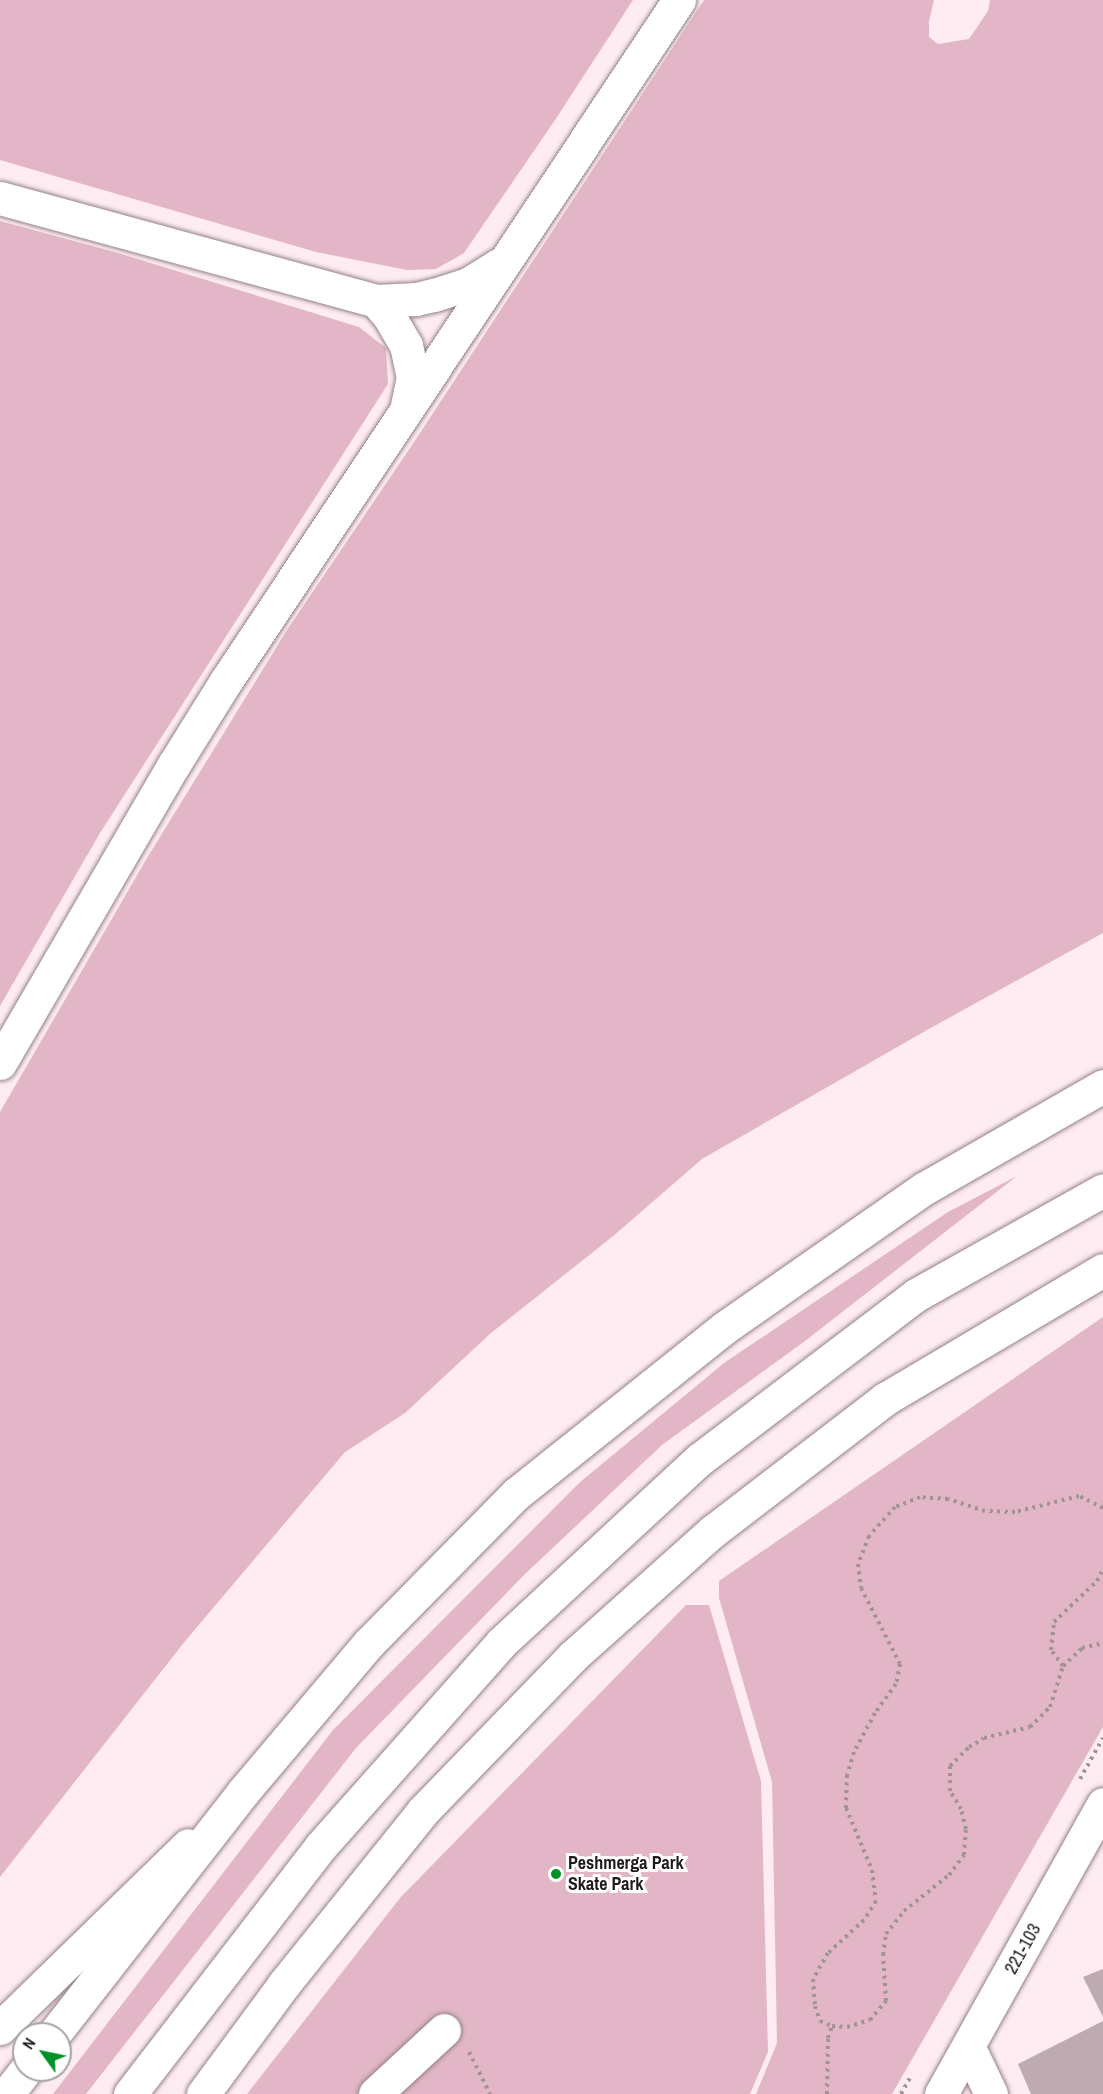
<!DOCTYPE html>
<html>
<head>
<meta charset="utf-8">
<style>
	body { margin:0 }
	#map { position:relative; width:1103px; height:2094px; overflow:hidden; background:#feecf2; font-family:"Archivo Narrow",sans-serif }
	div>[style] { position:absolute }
	.green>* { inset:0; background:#e2b6c6 }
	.building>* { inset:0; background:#bdabb1 }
	.path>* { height:4px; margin-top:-2px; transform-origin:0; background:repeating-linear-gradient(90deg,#a09398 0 3px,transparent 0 7.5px) }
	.roads { filter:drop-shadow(0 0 2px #938288) drop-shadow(0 0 2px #938288) }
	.minor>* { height:33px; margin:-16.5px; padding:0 16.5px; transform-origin:16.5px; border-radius:16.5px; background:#fff }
	.major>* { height:33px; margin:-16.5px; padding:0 16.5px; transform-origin:16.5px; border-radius:16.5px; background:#fff }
	.highway>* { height:33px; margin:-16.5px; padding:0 16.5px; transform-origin:16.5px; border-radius:16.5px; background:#fff }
	.dots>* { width:16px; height:16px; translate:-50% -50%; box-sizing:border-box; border:3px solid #fff; border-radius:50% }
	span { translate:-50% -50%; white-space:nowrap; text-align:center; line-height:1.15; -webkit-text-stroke:6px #fff; paint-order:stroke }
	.poi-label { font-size:18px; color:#211b1d; font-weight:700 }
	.left { translate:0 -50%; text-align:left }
	.street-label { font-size:18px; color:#211b1d }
	.north { position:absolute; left:12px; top:2022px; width:60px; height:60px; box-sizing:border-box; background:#fff; border:2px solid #a6a4a5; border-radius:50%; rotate:303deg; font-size:16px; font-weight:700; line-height:24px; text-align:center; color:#211b1d }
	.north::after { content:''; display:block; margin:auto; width:21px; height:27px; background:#009226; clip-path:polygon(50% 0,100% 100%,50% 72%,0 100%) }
</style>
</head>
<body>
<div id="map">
	<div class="green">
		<div style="clip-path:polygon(0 0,633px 0,555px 120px,464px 253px,436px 269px,407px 270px,316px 252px,0 160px)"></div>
		<div style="clip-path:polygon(704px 0,934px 0,929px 21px,929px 37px,938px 44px,969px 39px,988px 11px,990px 0,1103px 0,1103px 933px,927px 1030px,702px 1159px,612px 1237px,491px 1333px,405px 1413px,345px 1452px,186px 1640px,0 1877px,0 1112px,147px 858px,287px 630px,414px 442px)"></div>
		<div style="clip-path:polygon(0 221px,118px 253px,359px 327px,386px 348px,388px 384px,100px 833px,0 1006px)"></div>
		<div style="clip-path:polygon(1017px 1176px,805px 1341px,662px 1445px,524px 1575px,356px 1748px,86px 2094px,53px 2094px,333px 1730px,579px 1483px,724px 1363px,948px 1212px)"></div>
		<div style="clip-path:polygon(1103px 1317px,1103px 1727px,892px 2094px,756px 2094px,777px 2043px,772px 1782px,719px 1598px,719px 1581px)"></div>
		<div style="clip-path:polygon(686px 1605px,709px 1605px,761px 1781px,768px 2052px,750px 2094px,247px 2094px,400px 1898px)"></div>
	</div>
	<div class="building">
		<div style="clip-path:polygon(1103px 1969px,1103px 2017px,1083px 1977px)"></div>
		<div style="clip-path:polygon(1103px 2021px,1103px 2094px,1031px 2094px,1018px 2064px)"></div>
	</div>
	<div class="path">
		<div style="left:1103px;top:1508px;width:27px;rotate:-153deg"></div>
		<div style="left:1079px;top:1496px;width:66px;rotate:166deg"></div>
		<div style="left:1015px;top:1512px;width:30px;rotate:-178deg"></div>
		<div style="left:985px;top:1511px;width:39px;rotate:-162deg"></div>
		<div style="left:948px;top:1499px;width:28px;rotate:-176deg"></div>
		<div style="left:920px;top:1497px;width:27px;rotate:158deg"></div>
		<div style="left:895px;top:1507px;width:39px;rotate:132deg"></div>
		<div style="left:869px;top:1536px;width:30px;rotate:111deg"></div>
		<div style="left:858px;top:1564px;width:24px;rotate:83deg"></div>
		<div style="left:861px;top:1588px;width:85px;rotate:62.8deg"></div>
		<div style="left:900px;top:1664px;width:20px;rotate:101deg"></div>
		<div style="left:896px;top:1684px;width:36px;rotate:126deg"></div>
		<div style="left:875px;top:1713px;width:44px;rotate:118.3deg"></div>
		<div style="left:854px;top:1752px;width:24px;rotate:107deg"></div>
		<div style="left:847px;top:1775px;width:33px;rotate:92deg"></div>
		<div style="left:846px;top:1808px;width:67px;rotate:67.2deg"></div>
		<div style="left:872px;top:1870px;width:31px;rotate:83deg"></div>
		<div style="left:876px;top:1901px;width:22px;rotate:122deg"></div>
		<div style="left:864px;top:1920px;width:49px;rotate:137.5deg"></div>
		<div style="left:828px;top:1953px;width:30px;rotate:120deg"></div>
		<div style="left:813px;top:1979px;width:27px;rotate:86deg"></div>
		<div style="left:815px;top:2006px;width:16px;rotate:72deg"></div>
		<div style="left:820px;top:2021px;width:13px;rotate:23deg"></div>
		<div style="left:832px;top:2026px;width:15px;rotate:4deg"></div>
		<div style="left:847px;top:2027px;width:24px;rotate:-17deg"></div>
		<div style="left:870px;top:2020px;width:25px;rotate:-50deg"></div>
		<div style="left:886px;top:2001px;width:46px;rotate:-93.7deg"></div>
		<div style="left:883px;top:1955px;width:21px;rotate:-82deg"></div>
		<div style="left:886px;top:1934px;width:29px;rotate:-52deg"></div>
		<div style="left:904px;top:1911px;width:58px;rotate:-38.7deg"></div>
		<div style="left:949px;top:1875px;width:25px;rotate:-53deg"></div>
		<div style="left:964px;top:1855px;width:26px;rotate:-86deg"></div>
		<div style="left:966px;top:1829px;width:21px;rotate:-104deg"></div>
		<div style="left:961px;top:1809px;width:21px;rotate:-121deg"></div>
		<div style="left:950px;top:1791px;width:25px;rotate:-90deg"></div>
		<div style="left:950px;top:1766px;width:27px;rotate:-45deg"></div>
		<div style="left:969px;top:1747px;width:17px;rotate:-31deg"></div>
		<div style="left:984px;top:1738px;width:47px;rotate:-13.4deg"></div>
		<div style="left:1030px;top:1727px;width:28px;rotate:-45deg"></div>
		<div style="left:1050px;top:1707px;width:43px;rotate:-72.4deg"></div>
		<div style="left:1063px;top:1666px;width:20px;rotate:-127deg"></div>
		<div style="left:1051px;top:1650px;width:28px;rotate:-84deg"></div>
		<div style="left:1054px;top:1622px;width:59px;rotate:-43.6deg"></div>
		<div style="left:1097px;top:1581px;width:13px;rotate:-63deg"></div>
		<div style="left:1063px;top:1666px;width:26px;rotate:-43deg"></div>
		<div style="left:1082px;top:1648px;width:22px;rotate:-13deg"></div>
		<div style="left:1080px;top:1779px;width:47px;rotate:-60.7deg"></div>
		<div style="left:469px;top:2052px;width:47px;rotate:63.4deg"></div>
		<div style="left:827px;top:2094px;width:56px;rotate:-89deg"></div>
		<div style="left:828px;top:2038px;width:13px;rotate:-72deg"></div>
		<div style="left:901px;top:2094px;width:18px;rotate:-61deg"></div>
	</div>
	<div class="roads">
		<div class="minor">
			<div style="left:0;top:198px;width:390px;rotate:15.3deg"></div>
			<div style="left:376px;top:301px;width:40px;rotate:-2.9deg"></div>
			<div style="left:416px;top:299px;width:18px;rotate:-13deg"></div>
			<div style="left:434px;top:295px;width:36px;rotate:-18deg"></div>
			<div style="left:468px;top:284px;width:36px;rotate:-32deg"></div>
			<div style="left:376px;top:301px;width:20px;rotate:49deg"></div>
			<div style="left:389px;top:316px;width:34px;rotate:60deg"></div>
			<div style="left:406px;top:345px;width:33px;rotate:78deg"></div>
			<div style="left:413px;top:377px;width:29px;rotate:102deg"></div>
			<div style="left:0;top:1063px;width:344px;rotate:-59.8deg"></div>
			<div style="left:173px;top:766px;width:100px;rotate:-58.1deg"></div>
			<div style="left:226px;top:681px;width:818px;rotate:-56.37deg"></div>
			<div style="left:969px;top:2048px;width:51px;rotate:64.4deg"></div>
			<div style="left:375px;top:2094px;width:94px;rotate:-42.8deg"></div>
			<div style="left:941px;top:2094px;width:332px;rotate:-60.8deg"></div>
		</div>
		<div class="major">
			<div style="left:0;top:2028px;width:262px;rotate:-44.2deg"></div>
			<div style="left:203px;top:2094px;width:137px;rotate:-53.6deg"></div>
			<div style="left:284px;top:1984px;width:222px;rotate:-51.2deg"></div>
			<div style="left:423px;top:1811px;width:214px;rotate:-45.9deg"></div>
			<div style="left:572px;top:1657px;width:189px;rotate:-41.8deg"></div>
			<div style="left:713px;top:1531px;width:217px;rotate:-37.5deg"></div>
			<div style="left:885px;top:1399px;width:253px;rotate:-30.6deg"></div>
		</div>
		<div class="highway">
			<div style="left:54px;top:2034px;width:307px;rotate:-52deg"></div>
			<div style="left:243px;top:1792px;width:194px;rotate:-49.8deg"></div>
			<div style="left:368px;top:1644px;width:211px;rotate:-45.4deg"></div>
			<div style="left:516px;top:1494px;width:266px;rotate:-38.6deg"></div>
			<div style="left:724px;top:1328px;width:245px;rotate:-34.9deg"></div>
			<div style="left:925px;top:1188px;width:205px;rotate:-29.8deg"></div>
			<div style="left:7px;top:2094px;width:31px;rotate:-52deg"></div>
			<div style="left:130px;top:2094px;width:313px;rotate:-52.4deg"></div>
			<div style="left:321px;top:1846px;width:271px;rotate:-48.4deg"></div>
			<div style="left:501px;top:1643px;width:271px;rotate:-42.8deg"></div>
			<div style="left:700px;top:1459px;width:271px;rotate:-37.2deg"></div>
			<div style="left:916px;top:1295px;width:214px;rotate:-29.3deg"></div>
		</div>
	</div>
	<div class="dots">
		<div style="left:556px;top:1874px;background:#009226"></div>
	</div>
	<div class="poi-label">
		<span class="left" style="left:568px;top:1874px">Peshmerga Park<br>Skate Park</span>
	</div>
	<div class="street-label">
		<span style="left:1023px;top:1949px;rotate:-61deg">221-103</span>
	</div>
	<div class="north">N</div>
</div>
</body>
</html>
